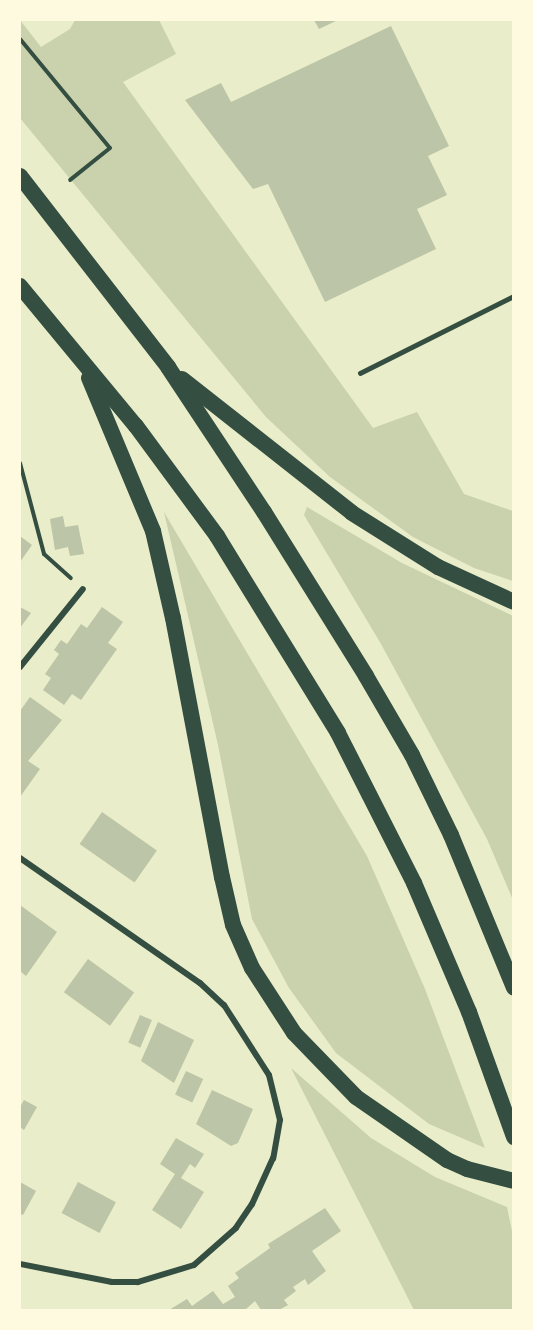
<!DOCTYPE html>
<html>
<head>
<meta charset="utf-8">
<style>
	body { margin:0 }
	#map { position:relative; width:533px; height:1330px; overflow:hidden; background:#e9edc9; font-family:"Archivo Narrow",sans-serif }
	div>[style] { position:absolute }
	.green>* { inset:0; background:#cad2ad }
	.building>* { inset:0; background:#bcc5a7; transform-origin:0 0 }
	.path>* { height:4px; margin:-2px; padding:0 2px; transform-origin:2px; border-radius:2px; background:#344e41 }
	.service>* { height:4.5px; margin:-2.25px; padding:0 2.25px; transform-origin:2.25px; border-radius:2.25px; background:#344e41 }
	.minor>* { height:6px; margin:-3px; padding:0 3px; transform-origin:3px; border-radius:3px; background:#344e41 }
	.trunk>* { height:16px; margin:-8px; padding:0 8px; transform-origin:8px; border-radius:8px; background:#344e41 }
	span { translate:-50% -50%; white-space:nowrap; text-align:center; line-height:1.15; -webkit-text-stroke:5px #fefae0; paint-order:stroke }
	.frame { position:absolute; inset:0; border:21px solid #fefae0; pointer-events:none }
</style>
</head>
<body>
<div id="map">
	<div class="green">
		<div style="clip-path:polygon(20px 20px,41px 47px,70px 29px,75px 20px,159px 20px,176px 54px,123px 82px,373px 428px,417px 412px,464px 494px,513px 511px,513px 581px,474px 568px,413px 537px,330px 477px,266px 417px,20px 118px)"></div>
		<div style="clip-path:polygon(307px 507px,402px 563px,513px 616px,513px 900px,487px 839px,381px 644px,304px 515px)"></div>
		<div style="clip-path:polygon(164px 512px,367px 856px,425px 989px,485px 1148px,429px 1124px,336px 1053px,289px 988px,252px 919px,218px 745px)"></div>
		<div style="clip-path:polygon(291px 1068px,371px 1138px,435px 1177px,507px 1207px,513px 1236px,513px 1310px,414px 1310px)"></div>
	</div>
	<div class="building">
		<div style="clip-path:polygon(314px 20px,338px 20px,319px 29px)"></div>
		<div style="clip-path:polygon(391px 26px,449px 146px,428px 156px,447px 195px,417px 209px,436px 249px,325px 302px,268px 184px,253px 189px,185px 100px,221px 83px,231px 102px)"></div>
		<div style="clip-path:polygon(63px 516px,65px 527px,78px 525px,84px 554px,70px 556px,68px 547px,55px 550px,50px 519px)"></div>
		<div style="clip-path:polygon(20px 536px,32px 545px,20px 562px)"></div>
		<div style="clip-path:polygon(20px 607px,31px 613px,20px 628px)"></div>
		<div style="clip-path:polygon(102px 607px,123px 622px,108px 643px,117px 649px,81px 700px,72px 694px,64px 705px,43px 690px,51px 678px,45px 674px,59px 654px,54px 650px,61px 640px,67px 644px,81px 624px,87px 628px)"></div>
		<div style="clip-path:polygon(30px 697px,62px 720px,28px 761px,40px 769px,20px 797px,20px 711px)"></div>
		<div style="left:102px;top:812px;width:67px;height:39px;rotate:35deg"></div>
		<div style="clip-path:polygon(20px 905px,57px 932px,26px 976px,20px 971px)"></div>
		<div style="left:88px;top:959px;width:57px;height:41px;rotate:36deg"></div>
		<div style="left:140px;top:1015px;width:13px;height:30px;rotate:23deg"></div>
		<div style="clip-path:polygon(158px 1022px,194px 1040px,174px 1083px,141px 1061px)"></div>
		<div style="left:186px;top:1071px;width:19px;height:26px;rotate:25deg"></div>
		<div style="clip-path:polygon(212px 1090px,253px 1109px,238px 1143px,231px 1146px,196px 1124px)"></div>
		<div style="clip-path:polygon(24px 1100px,37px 1107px,24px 1130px,20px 1127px,20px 1107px)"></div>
		<div style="clip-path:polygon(176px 1138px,204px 1154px,195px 1168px,190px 1164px,181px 1178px,204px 1192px,181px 1229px,152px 1210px,175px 1174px,160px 1164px)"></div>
		<div style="clip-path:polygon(20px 1182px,36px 1191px,23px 1215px,20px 1214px)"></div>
		<div style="left:78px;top:1182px;width:43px;height:35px;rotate:28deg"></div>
		<div style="clip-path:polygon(325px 1208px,341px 1231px,312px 1251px,326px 1271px,308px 1285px,305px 1279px,293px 1287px,296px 1291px,284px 1300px,288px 1305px,279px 1310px,261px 1310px,255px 1301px,245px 1310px,169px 1310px,187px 1299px,192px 1306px,213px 1291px,223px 1304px,235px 1297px,228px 1286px,239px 1278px,235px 1273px,270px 1248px,268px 1244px)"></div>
	</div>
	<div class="path">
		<div style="left:20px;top:39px;width:141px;rotate:50.5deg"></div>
		<div style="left:110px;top:148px;width:51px;rotate:141.3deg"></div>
		<div style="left:20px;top:463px;width:94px;rotate:75.2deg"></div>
		<div style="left:44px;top:554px;width:36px;rotate:42deg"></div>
	</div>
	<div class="service">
		<div style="left:360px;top:373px;width:172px;rotate:-26.6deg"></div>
	</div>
	<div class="minor">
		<div style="left:20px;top:667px;width:100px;rotate:-51.1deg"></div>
		<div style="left:20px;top:858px;width:219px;rotate:34.8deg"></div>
		<div style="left:200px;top:983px;width:33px;rotate:43deg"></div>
		<div style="left:224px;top:1005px;width:83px;rotate:57.3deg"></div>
		<div style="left:269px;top:1075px;width:46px;rotate:76.3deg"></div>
		<div style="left:280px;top:1120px;width:39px;rotate:100deg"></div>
		<div style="left:273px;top:1158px;width:51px;rotate:114.5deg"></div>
		<div style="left:252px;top:1204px;width:29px;rotate:124deg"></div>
		<div style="left:236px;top:1228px;width:56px;rotate:138.6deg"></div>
		<div style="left:194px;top:1265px;width:59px;rotate:163.1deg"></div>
		<div style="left:138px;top:1282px;width:26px;rotate:180deg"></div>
		<div style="left:112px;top:1282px;width:94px;rotate:-168.9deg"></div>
	</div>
	<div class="trunk">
		<div style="left:20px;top:176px;width:242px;rotate:52.2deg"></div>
		<div style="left:168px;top:367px;width:174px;rotate:56.5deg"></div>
		<div style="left:264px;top:512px;width:193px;rotate:58.1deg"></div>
		<div style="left:366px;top:676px;width:91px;rotate:59.8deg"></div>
		<div style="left:412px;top:755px;width:89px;rotate:64deg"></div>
		<div style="left:451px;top:835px;width:165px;rotate:67.6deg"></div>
		<div style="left:20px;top:286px;width:182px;rotate:50.4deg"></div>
		<div style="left:136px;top:426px;width:137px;rotate:53.6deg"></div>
		<div style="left:217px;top:536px;width:231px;rotate:58.4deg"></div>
		<div style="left:338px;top:733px;width:168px;rotate:63.1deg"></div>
		<div style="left:414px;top:883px;width:140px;rotate:66.9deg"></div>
		<div style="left:469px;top:1012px;width:133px;rotate:70.2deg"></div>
		<div style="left:89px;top:378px;width:166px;rotate:67.3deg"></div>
		<div style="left:153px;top:531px;width:89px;rotate:77.1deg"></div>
		<div style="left:173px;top:618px;width:264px;rotate:79.3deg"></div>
		<div style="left:222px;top:877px;width:49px;rotate:77.1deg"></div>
		<div style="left:233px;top:925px;width:47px;rotate:66.2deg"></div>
		<div style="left:252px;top:968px;width:77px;rotate:57.1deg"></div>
		<div style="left:294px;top:1033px;width:89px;rotate:45.9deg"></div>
		<div style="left:356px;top:1097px;width:111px;rotate:34.7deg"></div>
		<div style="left:447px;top:1160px;width:22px;rotate:24deg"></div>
		<div style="left:467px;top:1169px;width:49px;rotate:14.3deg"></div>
		<div style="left:182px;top:379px;width:216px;rotate:38.2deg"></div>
		<div style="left:352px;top:513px;width:102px;rotate:32.1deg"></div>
		<div style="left:438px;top:567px;width:84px;rotate:24.7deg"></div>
	</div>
	<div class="frame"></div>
</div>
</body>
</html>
